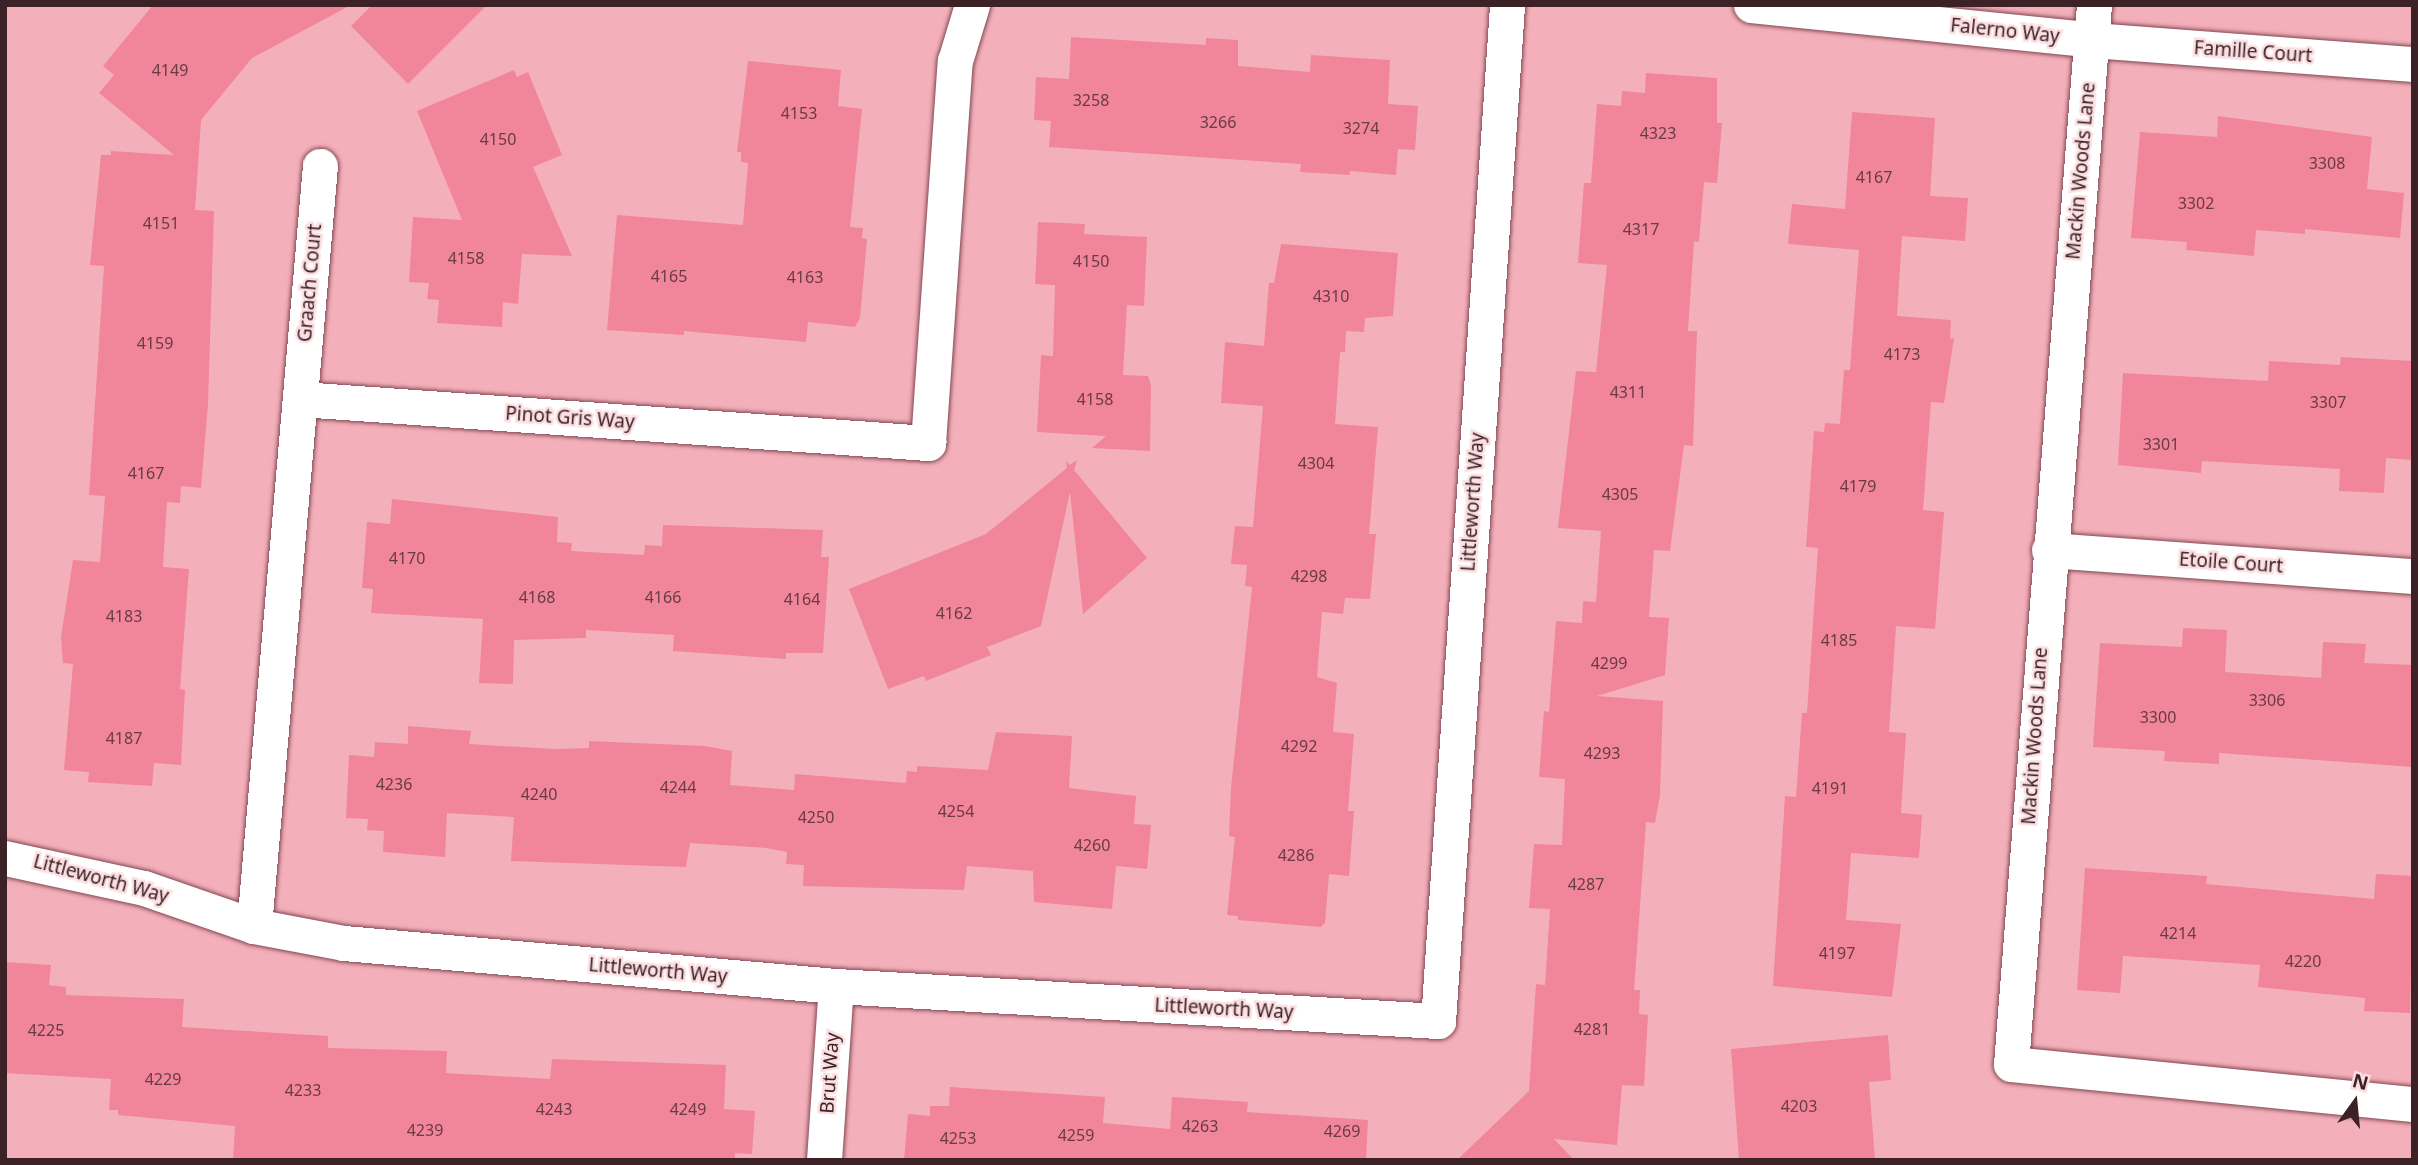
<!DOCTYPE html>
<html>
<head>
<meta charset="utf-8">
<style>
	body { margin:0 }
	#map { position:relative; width:2418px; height:1165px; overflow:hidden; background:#f4b0ba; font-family:"Noto Sans",sans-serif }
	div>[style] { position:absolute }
	.building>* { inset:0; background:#f18599 }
	.roads { filter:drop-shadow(0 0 2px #824852) drop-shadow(0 0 2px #824852) }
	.street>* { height:35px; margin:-17.5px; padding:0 17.5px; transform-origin:17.5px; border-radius:17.5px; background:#fff }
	span { translate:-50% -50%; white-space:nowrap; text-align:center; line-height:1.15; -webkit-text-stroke:5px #fbdee1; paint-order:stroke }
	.number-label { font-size:16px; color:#693b43 }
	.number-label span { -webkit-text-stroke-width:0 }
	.street-label { font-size:19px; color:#3c2226 }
	.frame { position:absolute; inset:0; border:7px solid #3c2226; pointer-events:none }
	.north { position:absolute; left:2320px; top:1067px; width:70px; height:70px; -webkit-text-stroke:5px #fbdee1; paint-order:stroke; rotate:15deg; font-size:19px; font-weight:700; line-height:28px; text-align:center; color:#3c2226 }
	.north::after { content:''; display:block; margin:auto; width:24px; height:32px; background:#3c2226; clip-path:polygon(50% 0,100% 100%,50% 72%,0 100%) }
</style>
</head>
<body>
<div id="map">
	<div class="building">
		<div style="clip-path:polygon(153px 5px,351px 5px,252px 58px,201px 120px,195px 210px,214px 211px,208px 404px,201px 488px,181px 486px,180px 503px,167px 502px,163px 567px,189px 569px,180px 689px,185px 690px,181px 765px,154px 763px,152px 786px,88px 782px,89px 772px,64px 770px,73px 664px,63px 663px,61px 637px,73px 560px,100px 562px,105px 496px,89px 495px,104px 266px,90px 265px,101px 155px,111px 155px,111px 151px,174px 155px,99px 93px,114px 75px,103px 66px)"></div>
		<div style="clip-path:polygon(372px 5px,487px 5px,408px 84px,351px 26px)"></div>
		<div style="clip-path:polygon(1071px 37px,1206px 45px,1206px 38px,1238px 40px,1238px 66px,1310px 72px,1311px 55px,1390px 60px,1388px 104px,1418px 106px,1415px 150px,1398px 149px,1396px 175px,1350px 171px,1350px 175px,1300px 172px,1301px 164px,1049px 147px,1051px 121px,1034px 120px,1036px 77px,1069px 79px)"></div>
		<div style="clip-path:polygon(748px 61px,841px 70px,838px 106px,862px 109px,850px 227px,863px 228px,862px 238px,867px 239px,860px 318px,855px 327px,808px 322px,806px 342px,684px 331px,684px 335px,607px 330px,617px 215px,743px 225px,748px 163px,741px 162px,741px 152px,737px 152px)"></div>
		<div style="clip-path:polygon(514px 70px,517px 77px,528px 72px,562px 155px,533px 167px,572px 256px,522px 254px,518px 304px,503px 302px,502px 327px,437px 323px,439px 300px,427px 299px,429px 283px,409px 282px,413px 217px,462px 220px,417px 111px)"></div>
		<div style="clip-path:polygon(1646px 73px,1717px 78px,1717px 123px,1722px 123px,1717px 183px,1704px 182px,1699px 242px,1694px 241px,1688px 331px,1697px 331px,1693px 446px,1684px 445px,1670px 551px,1654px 550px,1649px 617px,1669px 618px,1665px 675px,1597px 696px,1663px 701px,1660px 795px,1655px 823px,1646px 822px,1634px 990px,1640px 990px,1639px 1014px,1648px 1015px,1644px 1086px,1622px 1085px,1617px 1145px,1554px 1139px,1574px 1160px,1457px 1160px,1529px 1091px,1536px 984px,1545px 985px,1550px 909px,1529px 908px,1534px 844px,1562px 845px,1565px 779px,1539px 777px,1544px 711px,1549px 712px,1556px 621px,1582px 623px,1583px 601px,1596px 602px,1601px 531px,1558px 528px,1576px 371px,1596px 372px,1607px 265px,1578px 263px,1584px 183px,1591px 183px,1597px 104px,1621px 106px,1622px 91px,1645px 93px)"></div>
		<div style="clip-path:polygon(1852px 112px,1935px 118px,1930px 196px,1968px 198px,1965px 241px,1902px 236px,1897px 316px,1951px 320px,1950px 339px,1954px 338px,1944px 403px,1931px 402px,1923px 510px,1944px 512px,1935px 629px,1896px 626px,1889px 732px,1906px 733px,1901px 813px,1922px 815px,1919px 858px,1851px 853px,1846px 920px,1901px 924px,1892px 997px,1773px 986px,1785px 796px,1796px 797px,1802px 713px,1807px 713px,1818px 548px,1806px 547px,1814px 431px,1824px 432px,1825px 423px,1840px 424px,1844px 370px,1850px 370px,1859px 250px,1788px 244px,1792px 204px,1845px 209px)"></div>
		<div style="clip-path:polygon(2218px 116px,2372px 137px,2367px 189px,2404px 193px,2400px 238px,2305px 229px,2305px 234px,2256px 230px,2254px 256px,2186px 250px,2187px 242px,2131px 238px,2140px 132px,2217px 137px)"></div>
		<div style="clip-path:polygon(1038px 222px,1085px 224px,1084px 234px,1147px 237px,1144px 306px,1127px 305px,1123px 375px,1148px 376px,1151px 385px,1150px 451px,1092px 448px,1106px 436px,1037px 432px,1041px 355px,1053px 356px,1055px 285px,1035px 284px)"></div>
		<div style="clip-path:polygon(1281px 244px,1398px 253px,1393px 316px,1365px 318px,1364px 332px,1346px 331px,1345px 352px,1340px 352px,1335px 424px,1378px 427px,1369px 534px,1376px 534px,1370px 599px,1345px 598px,1343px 614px,1322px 612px,1317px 677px,1337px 683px,1333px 732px,1354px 734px,1348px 811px,1354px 811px,1349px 876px,1329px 874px,1325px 923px,1321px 927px,1238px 920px,1238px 916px,1227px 915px,1235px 837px,1229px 836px,1231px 788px,1252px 587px,1245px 586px,1247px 565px,1231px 564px,1235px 526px,1253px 527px,1263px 406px,1221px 403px,1225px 342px,1264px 346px,1269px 283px,1274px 283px)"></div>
		<div style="clip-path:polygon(2341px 357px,2413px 361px,2413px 460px,2386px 458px,2384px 493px,2339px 491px,2340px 469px,2202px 461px,2201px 473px,2118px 465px,2123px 373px,2268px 381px,2269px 361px,2340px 365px)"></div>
		<div style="clip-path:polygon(1077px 460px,1074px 470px,1147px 558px,1083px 614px,1070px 492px,1041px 626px,987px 647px,991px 655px,926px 681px,924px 676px,888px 689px,849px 589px,986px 534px,1067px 468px,1066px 461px,1070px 465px)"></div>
		<div style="clip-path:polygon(392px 499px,558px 517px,557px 542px,572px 543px,571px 551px,644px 555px,645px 545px,662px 546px,663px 525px,823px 530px,821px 557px,829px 557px,823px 653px,786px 653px,786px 659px,673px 651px,674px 635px,586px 630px,586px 638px,514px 640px,513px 684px,479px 683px,483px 619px,371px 613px,373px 589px,362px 588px,367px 522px,390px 524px)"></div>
		<div style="clip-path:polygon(2183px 628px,2227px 630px,2225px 672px,2321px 678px,2323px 642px,2366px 644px,2364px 663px,2413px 665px,2413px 767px,2219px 753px,2219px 764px,2164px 761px,2165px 751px,2093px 747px,2100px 643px,2182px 647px)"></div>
		<div style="clip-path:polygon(408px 726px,471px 731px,469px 744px,555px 749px,589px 748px,589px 741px,705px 746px,732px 751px,730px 785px,794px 790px,795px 774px,906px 783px,907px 771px,917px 772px,917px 766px,988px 770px,996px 732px,1072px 736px,1069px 788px,1136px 796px,1134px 824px,1151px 825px,1147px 869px,1116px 866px,1112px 909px,1034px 902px,1033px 871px,967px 866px,964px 890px,803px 886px,804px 865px,786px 864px,787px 852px,766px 848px,690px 843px,686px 867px,511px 861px,514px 817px,447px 813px,445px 857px,383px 852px,384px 831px,367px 830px,368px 819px,346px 818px,349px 755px,374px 757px,375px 742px,408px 744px)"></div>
		<div style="clip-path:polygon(2085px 868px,2207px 876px,2206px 884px,2374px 899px,2376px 874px,2413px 876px,2410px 1013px,2364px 1011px,2365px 998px,2258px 987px,2260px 965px,2123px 956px,2120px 993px,2077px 990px)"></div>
		<div style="clip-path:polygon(5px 962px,51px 965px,49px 985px,66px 987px,66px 995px,184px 999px,182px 1027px,328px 1036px,328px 1048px,447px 1051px,446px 1073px,550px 1079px,552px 1059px,726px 1065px,724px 1109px,755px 1111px,752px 1154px,735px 1153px,735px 1160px,233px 1160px,235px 1126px,118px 1115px,118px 1110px,109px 1110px,111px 1079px,5px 1073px)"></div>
		<div style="clip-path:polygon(1888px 1035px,1891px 1080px,1869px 1082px,1875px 1160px,1739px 1160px,1731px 1049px)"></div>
		<div style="clip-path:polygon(950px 1087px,1105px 1097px,1103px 1123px,1170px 1129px,1172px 1097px,1248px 1102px,1247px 1112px,1368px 1120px,1366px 1160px,904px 1160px,908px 1114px,930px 1116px,930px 1106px,949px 1106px)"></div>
	</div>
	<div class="roads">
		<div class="street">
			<div style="left:1751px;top:5px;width:344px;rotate:5.8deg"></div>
			<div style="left:2093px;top:40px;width:321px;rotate:4.3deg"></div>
			<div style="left:2094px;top:5px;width:1062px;rotate:94.48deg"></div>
			<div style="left:2011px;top:1064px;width:404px;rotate:5.7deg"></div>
			<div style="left:300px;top:399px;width:630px;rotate:4.01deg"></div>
			<div style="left:928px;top:443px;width:383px;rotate:-86deg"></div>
			<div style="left:955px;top:61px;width:59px;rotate:-73.1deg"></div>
			<div style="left:2049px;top:550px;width:365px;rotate:4.1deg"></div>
			<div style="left:5px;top:858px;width:142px;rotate:12.2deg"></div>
			<div style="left:144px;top:888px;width:116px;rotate:19.1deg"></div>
			<div style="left:254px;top:926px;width:92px;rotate:10.7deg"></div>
			<div style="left:344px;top:943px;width:494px;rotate:5deg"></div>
			<div style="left:836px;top:986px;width:603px;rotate:3.33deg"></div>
			<div style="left:1438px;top:1021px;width:1018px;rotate:-86.11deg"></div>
			<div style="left:254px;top:926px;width:763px;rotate:-85.04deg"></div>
			<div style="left:824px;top:1160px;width:174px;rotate:-86.1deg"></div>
		</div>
	</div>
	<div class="number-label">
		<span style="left:170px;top:70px">4149</span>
		<span style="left:1091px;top:100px">3258</span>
		<span style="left:799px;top:113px">4153</span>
		<span style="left:1218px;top:122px">3266</span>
		<span style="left:1361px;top:128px">3274</span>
		<span style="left:1658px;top:133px">4323</span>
		<span style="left:498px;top:139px">4150</span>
		<span style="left:2327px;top:163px">3308</span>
		<span style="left:1874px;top:177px">4167</span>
		<span style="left:2196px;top:203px">3302</span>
		<span style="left:161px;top:223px">4151</span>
		<span style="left:1641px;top:229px">4317</span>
		<span style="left:466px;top:258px">4158</span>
		<span style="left:1091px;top:261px">4150</span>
		<span style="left:669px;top:276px">4165</span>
		<span style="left:805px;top:277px">4163</span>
		<span style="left:1331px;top:296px">4310</span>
		<span style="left:155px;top:343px">4159</span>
		<span style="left:1902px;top:354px">4173</span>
		<span style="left:1628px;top:392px">4311</span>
		<span style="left:1095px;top:399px">4158</span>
		<span style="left:2328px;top:402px">3307</span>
		<span style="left:2161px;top:444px">3301</span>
		<span style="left:1316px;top:463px">4304</span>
		<span style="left:146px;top:473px">4167</span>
		<span style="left:1858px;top:486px">4179</span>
		<span style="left:1620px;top:494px">4305</span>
		<span style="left:407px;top:558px">4170</span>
		<span style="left:1309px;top:576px">4298</span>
		<span style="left:537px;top:597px">4168</span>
		<span style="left:663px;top:597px">4166</span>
		<span style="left:802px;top:599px">4164</span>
		<span style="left:954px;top:613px">4162</span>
		<span style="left:124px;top:616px">4183</span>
		<span style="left:1839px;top:640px">4185</span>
		<span style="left:1609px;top:663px">4299</span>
		<span style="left:2267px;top:700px">3306</span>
		<span style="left:2158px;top:717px">3300</span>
		<span style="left:124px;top:738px">4187</span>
		<span style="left:1299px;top:746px">4292</span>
		<span style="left:1602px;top:753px">4293</span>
		<span style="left:394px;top:784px">4236</span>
		<span style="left:678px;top:787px">4244</span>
		<span style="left:1830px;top:788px">4191</span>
		<span style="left:539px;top:794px">4240</span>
		<span style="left:956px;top:811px">4254</span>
		<span style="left:816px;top:817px">4250</span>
		<span style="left:1092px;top:845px">4260</span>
		<span style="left:1296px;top:855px">4286</span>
		<span style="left:1586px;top:884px">4287</span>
		<span style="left:2178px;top:933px">4214</span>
		<span style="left:1837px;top:953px">4197</span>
		<span style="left:2303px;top:961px">4220</span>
		<span style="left:1592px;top:1029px">4281</span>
		<span style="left:46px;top:1030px">4225</span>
		<span style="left:163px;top:1079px">4229</span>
		<span style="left:303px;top:1090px">4233</span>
		<span style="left:1799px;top:1106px">4203</span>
		<span style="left:554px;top:1109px">4243</span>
		<span style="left:688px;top:1109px">4249</span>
		<span style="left:1200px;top:1126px">4263</span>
		<span style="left:425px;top:1130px">4239</span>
		<span style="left:1342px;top:1131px">4269</span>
		<span style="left:1076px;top:1135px">4259</span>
		<span style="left:958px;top:1138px">4253</span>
	</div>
	<div class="street-label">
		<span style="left:2005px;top:31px;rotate:6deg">Falerno Way</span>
		<span style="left:2253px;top:52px;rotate:4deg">Famille Court</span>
		<span style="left:2081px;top:171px;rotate:-85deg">Mackin Woods Lane</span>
		<span style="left:310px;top:283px;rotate:-85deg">Graach Court</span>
		<span style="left:570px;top:418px;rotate:4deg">Pinot Gris Way</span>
		<span style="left:1473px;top:502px;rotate:-86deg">Littleworth Way</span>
		<span style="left:2231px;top:563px;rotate:4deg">Etoile Court</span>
		<span style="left:2035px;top:736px;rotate:-86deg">Mackin Woods Lane</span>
		<span style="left:101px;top:879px;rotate:15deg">Littleworth Way</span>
		<span style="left:658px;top:971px;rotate:5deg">Littleworth Way</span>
		<span style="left:1224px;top:1009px;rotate:3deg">Littleworth Way</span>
		<span style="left:830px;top:1073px;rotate:-86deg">Brut Way</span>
	</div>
	<div class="frame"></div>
	<div class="north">N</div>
</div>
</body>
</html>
